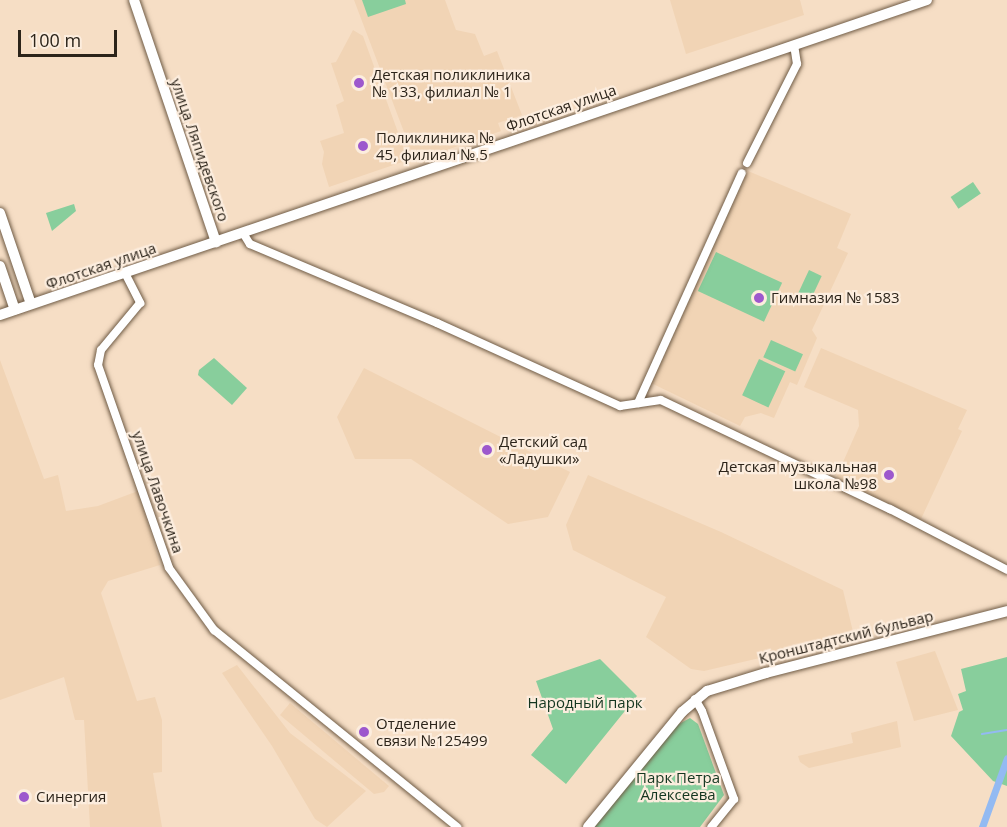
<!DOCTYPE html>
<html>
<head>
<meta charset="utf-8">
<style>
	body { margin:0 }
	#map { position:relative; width:1007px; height:827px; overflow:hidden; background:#f6dec5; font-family:"Open Sans",sans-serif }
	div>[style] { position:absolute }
	.built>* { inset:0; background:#f1d4b5 }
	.green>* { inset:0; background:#88ce9c; transform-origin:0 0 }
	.stream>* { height:2px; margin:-1px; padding:0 1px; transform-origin:1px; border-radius:1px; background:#93baf2 }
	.canal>* { height:7px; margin:-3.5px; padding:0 3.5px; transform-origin:3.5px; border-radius:3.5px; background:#93baf2 }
	.roads { filter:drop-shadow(0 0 2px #6f5b45) drop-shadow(0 0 2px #6f5b45) }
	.street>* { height:8px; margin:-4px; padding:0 4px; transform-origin:4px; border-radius:4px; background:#fff }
	.secondary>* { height:10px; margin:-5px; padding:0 5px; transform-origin:5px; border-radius:5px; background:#fff }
	.dots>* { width:16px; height:16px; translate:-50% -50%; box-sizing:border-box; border:3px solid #fcedde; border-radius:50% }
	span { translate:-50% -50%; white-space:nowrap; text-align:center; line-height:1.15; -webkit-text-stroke:4.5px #fcedde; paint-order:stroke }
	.poi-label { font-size:15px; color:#2c241a }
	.left { translate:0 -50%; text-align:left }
	.right { translate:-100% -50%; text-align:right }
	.street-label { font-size:15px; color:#2c241a }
	.park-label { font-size:15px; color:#143620 }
	.scale { position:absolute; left:18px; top:30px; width:99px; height:27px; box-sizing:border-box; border:3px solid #2c241a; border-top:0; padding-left:8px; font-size:18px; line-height:21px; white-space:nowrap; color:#2c241a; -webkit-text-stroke:4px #fcedde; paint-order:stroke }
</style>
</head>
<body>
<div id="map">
	<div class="built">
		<div style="clip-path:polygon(354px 0,445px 0,456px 30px,475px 34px,484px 56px,497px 51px,522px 115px,498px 123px,501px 131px,415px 161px)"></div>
		<div style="clip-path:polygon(670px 0,800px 0,804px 15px,686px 54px)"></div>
		<div style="clip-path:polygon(353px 30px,363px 36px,408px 160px,329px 187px,322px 164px,324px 152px,320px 141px,344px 133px,336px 105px,344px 101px,331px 63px,336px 62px)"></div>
		<div style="clip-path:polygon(748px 171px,851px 214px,837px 248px,848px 253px,812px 330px,817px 338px,797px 385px,790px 382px,774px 418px,761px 413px,745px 417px,740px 426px,651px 383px)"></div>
		<div style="clip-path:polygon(821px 348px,967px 410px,958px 429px,962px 431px,921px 519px,836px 478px,859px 426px,858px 410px,804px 387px)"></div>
		<div style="clip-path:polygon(0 360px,44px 479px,58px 475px,66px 511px,98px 506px,138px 491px,160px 565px,108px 581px,101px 593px,137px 701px,155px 697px,162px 720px,162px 772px,153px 773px,162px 827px,90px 827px,84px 720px,75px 720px,64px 677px,0 700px)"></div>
		<div style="clip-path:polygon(364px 368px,570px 472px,548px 517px,508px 524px,411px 459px,355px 459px,337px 417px)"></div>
		<div style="clip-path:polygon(588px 475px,721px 532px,843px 590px,854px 636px,704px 671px,691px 669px,646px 637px,666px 597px,573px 550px,566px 525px)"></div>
		<div style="clip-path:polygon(935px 651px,958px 710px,914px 721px,896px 662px)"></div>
		<div style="clip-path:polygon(237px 665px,290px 733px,366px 791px,327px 827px,315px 819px,272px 746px,222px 673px)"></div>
		<div style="clip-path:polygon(290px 703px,389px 786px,384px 792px,374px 794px,280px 715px)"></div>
		<div style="clip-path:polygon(897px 721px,901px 747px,809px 768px,800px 762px,798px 756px,853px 743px,851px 733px)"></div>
	</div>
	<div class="green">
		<div style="clip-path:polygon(362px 0,405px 0,406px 4px,368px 17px)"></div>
		<div style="left:973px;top:182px;width:14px;height:27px;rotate:56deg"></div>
		<div style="clip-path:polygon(74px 204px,76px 211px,52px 231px,46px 213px)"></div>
		<div style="left:716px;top:252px;width:73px;height:43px;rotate:25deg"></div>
		<div style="left:809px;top:270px;width:14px;height:32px;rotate:25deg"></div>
		<div style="left:771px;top:340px;width:35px;height:19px;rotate:24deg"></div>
		<div style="clip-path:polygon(214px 358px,247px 388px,232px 405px,198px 375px,199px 370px)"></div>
		<div style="left:759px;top:359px;width:29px;height:40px;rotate:25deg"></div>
		<div style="clip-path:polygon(1007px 657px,1007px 786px,993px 781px,951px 736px,959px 712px,963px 710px,958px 694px,966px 691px,961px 669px)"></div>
		<div style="clip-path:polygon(600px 659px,637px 696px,566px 784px,531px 755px,553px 729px,536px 681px)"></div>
		<div style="clip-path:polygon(690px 718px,698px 724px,724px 795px,700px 827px,594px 827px,677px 725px)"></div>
	</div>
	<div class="stream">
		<div style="left:982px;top:734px;width:25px;rotate:-9deg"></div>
	</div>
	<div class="canal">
		<div style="left:982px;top:827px;width:73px;rotate:-70.1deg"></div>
	</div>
	<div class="roads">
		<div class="street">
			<div style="left:747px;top:163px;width:111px;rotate:-63.2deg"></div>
			<div style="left:797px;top:64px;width:19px;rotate:-99deg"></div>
			<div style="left:243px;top:233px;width:13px;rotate:58deg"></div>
			<div style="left:250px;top:244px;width:203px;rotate:22.9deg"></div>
			<div style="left:437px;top:323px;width:201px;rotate:24.4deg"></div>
			<div style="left:620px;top:406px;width:41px;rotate:-8.3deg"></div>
			<div style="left:661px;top:400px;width:254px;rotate:25.5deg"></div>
			<div style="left:890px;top:509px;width:132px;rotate:27.5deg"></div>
			<div style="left:125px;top:273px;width:34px;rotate:63deg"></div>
			<div style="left:140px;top:303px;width:61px;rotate:129.7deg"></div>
			<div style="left:101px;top:350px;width:15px;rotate:101deg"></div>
			<div style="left:98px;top:365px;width:215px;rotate:70.7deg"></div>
			<div style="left:169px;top:568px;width:77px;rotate:54deg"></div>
			<div style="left:214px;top:630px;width:313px;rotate:39deg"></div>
			<div style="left:638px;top:403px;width:252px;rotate:-65.7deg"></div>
			<div style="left:695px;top:699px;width:14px;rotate:60deg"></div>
			<div style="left:702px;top:711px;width:94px;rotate:70deg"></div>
			<div style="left:734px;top:799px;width:36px;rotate:129deg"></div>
		</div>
		<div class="secondary">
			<div style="left:134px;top:0;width:256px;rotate:71.3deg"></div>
			<div style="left:0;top:213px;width:96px;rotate:71.2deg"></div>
			<div style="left:0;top:266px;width:46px;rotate:71.2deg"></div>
			<div style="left:0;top:315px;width:979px;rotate:-18.77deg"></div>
			<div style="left:588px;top:827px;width:149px;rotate:-50.7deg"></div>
			<div style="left:682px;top:712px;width:33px;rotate:-40deg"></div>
			<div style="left:707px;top:691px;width:62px;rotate:-17deg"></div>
			<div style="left:766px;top:673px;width:249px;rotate:-14.4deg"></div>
		</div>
	</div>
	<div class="dots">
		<div style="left:359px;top:83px;background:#9d58cd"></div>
		<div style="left:363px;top:146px;background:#9d58cd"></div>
		<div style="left:759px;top:298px;background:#9d58cd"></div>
		<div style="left:487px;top:450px;background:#9d58cd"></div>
		<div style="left:889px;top:475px;background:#9d58cd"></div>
		<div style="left:364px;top:732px;background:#9d58cd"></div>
		<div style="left:24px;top:797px;background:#9d58cd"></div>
	</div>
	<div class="poi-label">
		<span class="left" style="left:372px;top:83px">Детская поликлиника<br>№ 133, филиал № 1</span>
		<span class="left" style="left:376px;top:146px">Поликлиника №<br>45, филиал № 5</span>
		<span class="left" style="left:771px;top:298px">Гимназия № 1583</span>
		<span class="left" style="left:499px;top:450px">Детский сад<br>«Ладушки»</span>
		<span class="right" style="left:877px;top:475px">Детская музыкальная<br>школа №98</span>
		<span class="left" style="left:376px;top:732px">Отделение<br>связи №125499</span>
		<span class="left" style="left:36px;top:797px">Синергия</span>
	</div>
	<div class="street-label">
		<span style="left:561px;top:108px;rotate:-19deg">Флотская улица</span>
		<span style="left:200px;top:150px;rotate:71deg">улица Ляпидевского</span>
		<span style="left:101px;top:266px;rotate:-19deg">Флотская улица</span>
		<span style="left:158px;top:492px;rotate:71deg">улица Лавочкина</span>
		<span style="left:846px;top:637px;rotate:-14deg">Кронштадтский бульвар</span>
	</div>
	<div class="park-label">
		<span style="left:585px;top:703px">Народный парк</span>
		<span style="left:678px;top:786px">Парк Петра<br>Алексеева</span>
	</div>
	<div class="scale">100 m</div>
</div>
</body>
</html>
